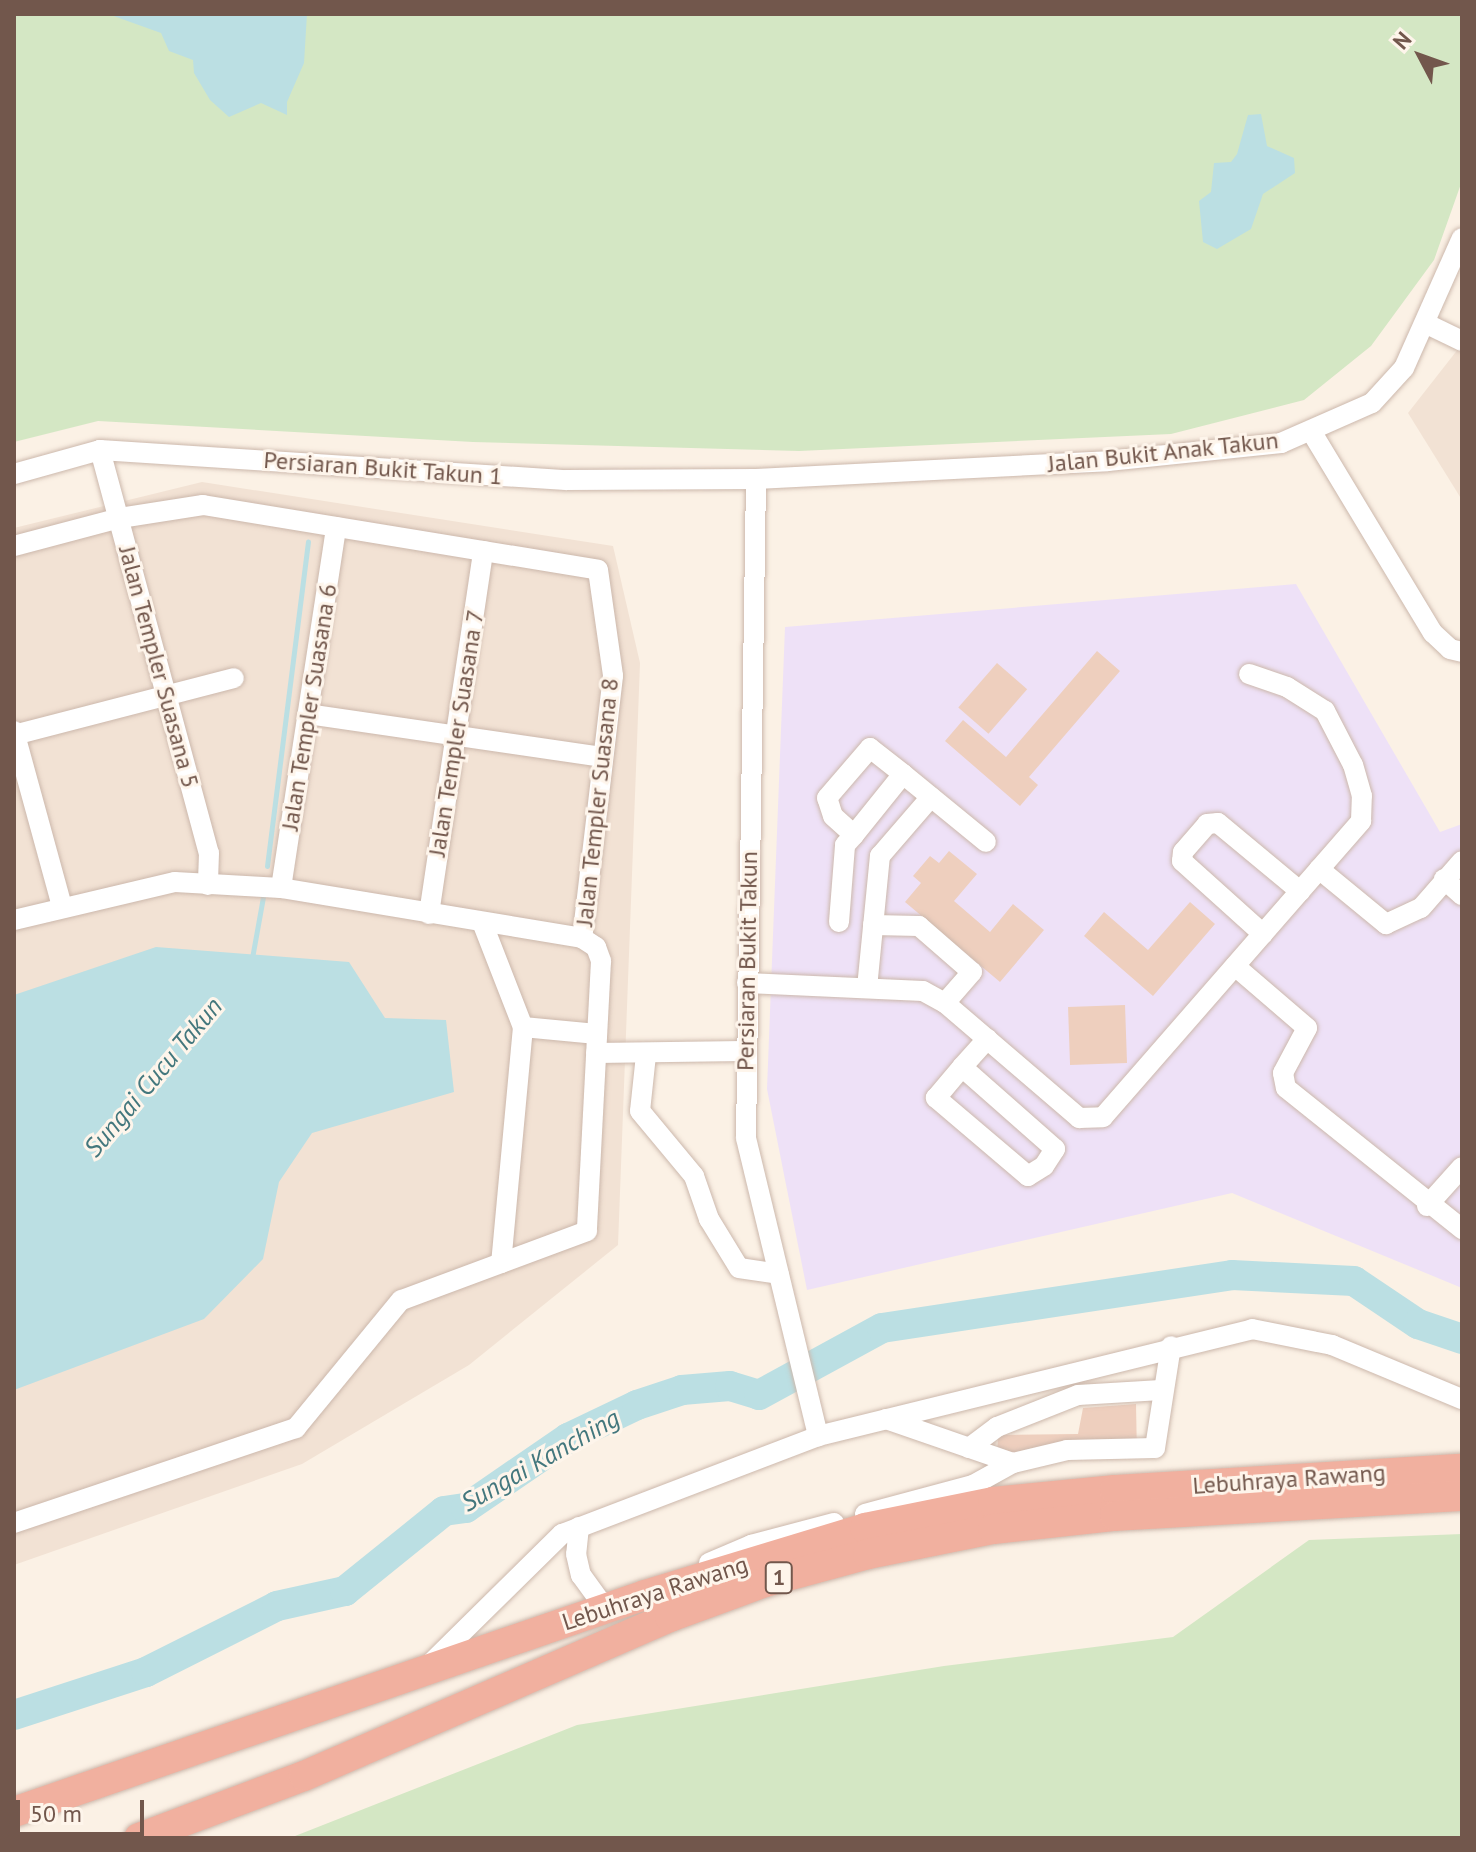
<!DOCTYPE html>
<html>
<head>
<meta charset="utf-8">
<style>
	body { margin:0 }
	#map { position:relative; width:1476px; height:1852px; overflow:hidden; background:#fbf1e5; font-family:"PT Sans",sans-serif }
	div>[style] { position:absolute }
	.residential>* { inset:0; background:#f2e2d4 }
	.education>* { inset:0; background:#eee1f7 }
	.green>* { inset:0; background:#d4e7c4 }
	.water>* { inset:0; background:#bbdfe3 }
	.stream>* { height:5px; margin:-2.5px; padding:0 2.5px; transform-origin:2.5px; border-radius:2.5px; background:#bbdfe3 }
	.river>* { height:30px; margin:-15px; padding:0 15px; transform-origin:15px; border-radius:15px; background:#bbdfe3 }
	.building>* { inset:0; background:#eecfbe; transform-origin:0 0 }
	.roads { filter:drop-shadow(0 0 2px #ccb8ac) drop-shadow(0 0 2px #ccb8ac) }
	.minor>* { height:20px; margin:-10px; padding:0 10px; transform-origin:10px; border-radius:10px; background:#fff }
	.highway>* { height:30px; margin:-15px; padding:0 15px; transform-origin:15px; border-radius:15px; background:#f1b09f }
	span { translate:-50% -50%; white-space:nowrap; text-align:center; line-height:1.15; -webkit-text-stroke:6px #fef5eb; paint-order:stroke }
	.shield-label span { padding:2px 6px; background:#fef5eb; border:2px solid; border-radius:6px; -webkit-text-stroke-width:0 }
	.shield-label { font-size:22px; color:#72574c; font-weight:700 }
	.street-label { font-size:24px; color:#72574c }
	.water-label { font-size:26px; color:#43777d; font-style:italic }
	.frame { position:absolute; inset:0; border:16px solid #72574c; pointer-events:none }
	.north { position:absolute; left:1380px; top:16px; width:80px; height:80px; -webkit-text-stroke:6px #fef5eb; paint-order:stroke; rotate:311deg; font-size:22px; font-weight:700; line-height:32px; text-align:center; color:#72574c }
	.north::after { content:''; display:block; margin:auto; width:28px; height:36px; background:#72574c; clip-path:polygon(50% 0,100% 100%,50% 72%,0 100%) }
	.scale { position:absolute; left:16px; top:1800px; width:128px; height:36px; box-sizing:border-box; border:4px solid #72574c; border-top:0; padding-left:10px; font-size:24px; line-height:28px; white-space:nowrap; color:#72574c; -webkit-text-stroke:6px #fef5eb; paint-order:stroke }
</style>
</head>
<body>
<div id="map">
	<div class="residential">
		<div style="clip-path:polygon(1462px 344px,1462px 500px,1408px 413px)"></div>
		<div style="clip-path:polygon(202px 482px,613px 546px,640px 663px,618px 1245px,469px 1365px,302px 1464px,14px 1565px,14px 528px)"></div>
	</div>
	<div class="education">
		<div style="clip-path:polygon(1296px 584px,1440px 832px,1462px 824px,1462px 1288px,1232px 1193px,807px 1290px,767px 1089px,785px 627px)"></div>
	</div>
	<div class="green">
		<div style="clip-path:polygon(14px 14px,1462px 14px,1462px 181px,1434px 260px,1371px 346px,1304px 400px,1171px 434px,799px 451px,473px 442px,98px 421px,14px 442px)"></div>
		<div style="clip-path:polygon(1462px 1534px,1462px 1838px,290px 1838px,577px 1725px,944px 1666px,1173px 1637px,1309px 1540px)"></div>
	</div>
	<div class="water">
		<div style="clip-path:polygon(108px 14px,307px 14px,304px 63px,287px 102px,287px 115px,261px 103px,229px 117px,210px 100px,194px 73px,193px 60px,169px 51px,161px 33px)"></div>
		<div style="clip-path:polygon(1261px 114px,1267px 146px,1294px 158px,1295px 173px,1263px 194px,1251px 229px,1217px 249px,1203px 242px,1199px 201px,1211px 192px,1214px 163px,1231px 162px,1237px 154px,1248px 115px)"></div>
		<div style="clip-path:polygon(156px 947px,349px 962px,385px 1018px,446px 1020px,454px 1092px,312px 1133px,279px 1182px,263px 1259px,204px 1319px,14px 1390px,14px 995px)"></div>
	</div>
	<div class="stream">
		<div style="left:267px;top:866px;width:327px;rotate:-82.8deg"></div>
		<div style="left:252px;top:958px;width:62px;rotate:-79.8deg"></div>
	</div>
	<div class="river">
		<div style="left:14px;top:1715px;width:139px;rotate:-18deg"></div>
		<div style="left:146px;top:1672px;width:147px;rotate:-26.7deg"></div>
		<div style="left:277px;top:1606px;width:70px;rotate:-12.4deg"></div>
		<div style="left:345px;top:1591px;width:127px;rotate:-38.9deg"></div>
		<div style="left:444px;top:1511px;width:22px;rotate:-8deg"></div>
		<div style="left:466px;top:1508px;width:124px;rotate:-34.5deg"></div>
		<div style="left:568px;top:1438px;width:76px;rotate:-25.6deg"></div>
		<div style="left:637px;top:1405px;width:47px;rotate:-18.4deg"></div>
		<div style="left:682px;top:1390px;width:48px;rotate:-4.8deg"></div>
		<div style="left:730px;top:1386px;width:30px;rotate:17deg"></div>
		<div style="left:759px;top:1395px;width:140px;rotate:-28.6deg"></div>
		<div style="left:882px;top:1328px;width:354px;rotate:-8.6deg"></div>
		<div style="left:1232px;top:1275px;width:122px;rotate:2.8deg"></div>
		<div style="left:1354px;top:1281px;width:77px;rotate:33.9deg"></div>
		<div style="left:1418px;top:1324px;width:46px;rotate:18.8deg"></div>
	</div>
	<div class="building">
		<div style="clip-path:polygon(1097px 651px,1120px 671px,1029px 777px,1038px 785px,1020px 806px,945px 741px,963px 720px,1006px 757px)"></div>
		<div style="left:997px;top:663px;width:40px;height:59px;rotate:41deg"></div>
		<div style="clip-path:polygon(949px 851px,977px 874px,954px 901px,990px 932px,1013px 904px,1044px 930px,1000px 982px,905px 902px,921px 883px,913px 876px,930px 856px,939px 863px)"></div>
		<div style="clip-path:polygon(1190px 902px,1215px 924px,1153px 996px,1084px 936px,1104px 912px,1148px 950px)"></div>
		<div style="left:1125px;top:1005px;width:58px;height:57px;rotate:88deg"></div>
		<div style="clip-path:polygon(1136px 1404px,1137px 1456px,997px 1461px,998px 1435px,1078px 1434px,1083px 1408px)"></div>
	</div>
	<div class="roads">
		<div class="minor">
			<div style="left:1425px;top:323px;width:41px;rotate:25.9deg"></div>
			<div style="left:1311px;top:431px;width:236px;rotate:58.9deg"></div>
			<div style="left:1433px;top:633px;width:23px;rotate:43deg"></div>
			<div style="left:1450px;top:649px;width:12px;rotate:14deg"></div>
			<div style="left:100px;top:450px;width:417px;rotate:74.9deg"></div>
			<div style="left:209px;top:853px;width:32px;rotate:92deg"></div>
			<div style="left:14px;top:474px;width:89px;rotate:-15.6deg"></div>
			<div style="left:100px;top:450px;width:467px;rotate:3.7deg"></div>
			<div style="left:566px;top:480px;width:190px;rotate:-0.3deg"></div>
			<div style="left:756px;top:479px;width:352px;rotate:-2.9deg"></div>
			<div style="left:1108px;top:461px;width:174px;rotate:-5.9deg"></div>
			<div style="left:1281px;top:443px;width:99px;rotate:-23.7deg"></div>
			<div style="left:1372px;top:403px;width:47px;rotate:-47.6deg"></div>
			<div style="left:1404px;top:368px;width:142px;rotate:-66deg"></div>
			<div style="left:756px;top:479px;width:659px;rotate:90.87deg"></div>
			<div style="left:746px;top:1138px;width:307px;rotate:76.4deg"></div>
			<div style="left:14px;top:546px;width:110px;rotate:-14.8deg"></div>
			<div style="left:120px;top:518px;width:84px;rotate:-8.9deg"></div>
			<div style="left:203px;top:505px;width:400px;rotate:9.3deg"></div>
			<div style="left:598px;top:570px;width:107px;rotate:81.9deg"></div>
			<div style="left:613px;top:676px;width:264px;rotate:96.7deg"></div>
			<div style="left:308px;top:714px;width:297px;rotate:8.3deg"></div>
			<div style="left:14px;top:731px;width:182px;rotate:74.7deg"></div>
			<div style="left:14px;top:735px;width:227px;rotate:-14.5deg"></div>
			<div style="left:903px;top:774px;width:78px;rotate:128.8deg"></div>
			<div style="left:854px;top:835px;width:28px;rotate:-138deg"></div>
			<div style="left:833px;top:816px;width:19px;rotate:-108deg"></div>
			<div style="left:827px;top:798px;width:66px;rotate:-49.3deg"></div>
			<div style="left:870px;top:748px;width:42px;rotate:38.2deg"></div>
			<div style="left:903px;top:774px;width:107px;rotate:39.3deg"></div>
			<div style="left:1319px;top:869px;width:87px;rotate:39.4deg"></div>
			<div style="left:1386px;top:924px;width:38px;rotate:-25deg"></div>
			<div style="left:1421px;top:908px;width:62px;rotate:-48.9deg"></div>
			<div style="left:1444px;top:879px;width:24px;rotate:42deg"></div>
			<div style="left:281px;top:888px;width:365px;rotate:-81.3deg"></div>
			<div style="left:429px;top:914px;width:367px;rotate:-81.5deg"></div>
			<div style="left:14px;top:920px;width:165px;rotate:-13.3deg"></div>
			<div style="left:175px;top:882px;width:106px;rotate:3.2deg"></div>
			<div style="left:281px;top:888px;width:305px;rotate:9.4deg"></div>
			<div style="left:582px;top:938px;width:17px;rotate:33deg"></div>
			<div style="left:596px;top:947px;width:15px;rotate:70deg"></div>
			<div style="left:601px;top:961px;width:270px;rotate:93deg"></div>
			<div style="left:587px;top:1231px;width:198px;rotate:159.6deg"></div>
			<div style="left:401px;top:1300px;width:166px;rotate:129.4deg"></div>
			<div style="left:296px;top:1428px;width:298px;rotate:161.4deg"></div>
			<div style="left:482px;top:922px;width:113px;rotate:68.7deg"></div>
			<div style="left:523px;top:1027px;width:237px;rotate:95.3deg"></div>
			<div style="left:839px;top:922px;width:77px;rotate:-85.5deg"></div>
			<div style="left:845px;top:845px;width:13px;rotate:-48deg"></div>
			<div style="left:873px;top:925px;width:46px;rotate:1.2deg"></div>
			<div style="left:919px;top:926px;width:70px;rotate:41deg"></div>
			<div style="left:972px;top:972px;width:41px;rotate:131.1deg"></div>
			<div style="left:1263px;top:934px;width:109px;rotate:-138deg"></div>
			<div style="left:1182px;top:861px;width:9px;rotate:-84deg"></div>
			<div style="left:1183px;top:852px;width:37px;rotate:-49deg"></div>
			<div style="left:1207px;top:824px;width:11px;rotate:-5deg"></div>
			<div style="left:1218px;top:823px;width:107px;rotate:39.7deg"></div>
			<div style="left:1235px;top:966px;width:95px;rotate:40.7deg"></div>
			<div style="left:1307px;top:1028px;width:51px;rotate:118.1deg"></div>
			<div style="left:1283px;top:1073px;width:15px;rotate:79deg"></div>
			<div style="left:1286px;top:1088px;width:226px;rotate:38.7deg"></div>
			<div style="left:747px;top:983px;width:176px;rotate:2.6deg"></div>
			<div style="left:923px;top:991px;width:25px;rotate:29deg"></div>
			<div style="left:945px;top:1003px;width:177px;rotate:40.6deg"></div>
			<div style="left:1079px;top:1118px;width:24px;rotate:-2deg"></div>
			<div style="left:1103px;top:1117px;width:393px;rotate:-48.9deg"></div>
			<div style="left:1361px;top:821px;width:25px;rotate:-88deg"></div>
			<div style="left:1362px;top:796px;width:32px;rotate:-106deg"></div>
			<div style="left:1353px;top:765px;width:61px;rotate:-117.4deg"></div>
			<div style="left:1325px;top:711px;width:45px;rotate:-147.7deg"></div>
			<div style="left:1287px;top:687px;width:40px;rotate:-161.1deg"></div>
			<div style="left:867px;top:988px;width:133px;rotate:-84.4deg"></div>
			<div style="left:880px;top:856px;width:78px;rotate:-49.2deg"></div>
			<div style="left:523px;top:1027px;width:74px;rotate:5.4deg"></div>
			<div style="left:596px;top:1053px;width:148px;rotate:-0.8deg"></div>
			<div style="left:646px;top:1055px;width:56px;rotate:96.1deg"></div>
			<div style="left:640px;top:1111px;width:85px;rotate:50.3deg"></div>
			<div style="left:694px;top:1176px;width:46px;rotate:70.8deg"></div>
			<div style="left:709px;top:1219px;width:57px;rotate:58.5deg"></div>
			<div style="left:739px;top:1268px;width:40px;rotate:8.5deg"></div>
			<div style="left:962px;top:1067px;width:124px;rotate:41.4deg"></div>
			<div style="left:1055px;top:1149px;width:20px;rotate:123deg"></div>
			<div style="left:1044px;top:1166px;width:19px;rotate:148deg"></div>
			<div style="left:1028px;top:1176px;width:121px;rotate:-139.7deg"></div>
			<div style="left:936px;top:1098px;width:40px;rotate:-50deg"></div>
			<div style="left:962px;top:1067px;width:38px;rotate:-48deg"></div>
			<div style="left:1427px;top:1206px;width:52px;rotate:-48.1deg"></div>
			<div style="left:886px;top:1419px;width:134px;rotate:19.1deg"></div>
			<div style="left:969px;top:1448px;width:35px;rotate:-37deg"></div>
			<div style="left:997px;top:1427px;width:87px;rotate:-21.6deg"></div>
			<div style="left:1078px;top:1395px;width:83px;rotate:-3.4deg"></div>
			<div style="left:865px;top:1514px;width:112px;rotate:-15deg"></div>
			<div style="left:973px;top:1485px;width:46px;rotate:-28.8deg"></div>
			<div style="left:1013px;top:1463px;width:56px;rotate:-13.5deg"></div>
			<div style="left:1067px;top:1450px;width:88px;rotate:-1.3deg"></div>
			<div style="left:1155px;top:1448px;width:103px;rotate:-81.1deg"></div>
			<div style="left:579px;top:1527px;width:27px;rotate:96deg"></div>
			<div style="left:576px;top:1554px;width:22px;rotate:77deg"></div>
			<div style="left:581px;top:1575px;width:32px;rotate:54deg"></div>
			<div style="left:600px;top:1601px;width:15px;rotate:16deg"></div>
			<div style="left:709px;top:1563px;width:46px;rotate:-23.2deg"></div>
			<div style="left:751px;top:1545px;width:86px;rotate:-14.8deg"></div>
			<div style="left:431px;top:1663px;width:184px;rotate:-44.6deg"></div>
			<div style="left:562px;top:1534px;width:274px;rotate:-20.9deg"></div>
			<div style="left:818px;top:1436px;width:447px;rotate:-13.8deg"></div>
			<div style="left:1252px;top:1329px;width:82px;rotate:11.3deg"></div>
			<div style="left:1332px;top:1345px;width:141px;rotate:22.6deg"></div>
		</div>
		<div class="highway">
			<div style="left:14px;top:1812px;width:667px;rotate:-18.98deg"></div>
			<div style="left:645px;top:1595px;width:230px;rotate:-16.9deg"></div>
			<div style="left:865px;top:1528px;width:131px;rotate:-11.5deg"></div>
			<div style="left:993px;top:1502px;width:123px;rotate:-5.6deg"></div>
			<div style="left:1115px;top:1490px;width:348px;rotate:-3.5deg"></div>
			<div style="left:139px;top:1838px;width:176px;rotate:-20.6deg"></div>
			<div style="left:304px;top:1776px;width:399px;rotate:-23.5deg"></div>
			<div style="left:670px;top:1617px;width:101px;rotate:-20.2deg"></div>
			<div style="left:765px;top:1582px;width:107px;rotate:-15.2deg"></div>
			<div style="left:868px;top:1554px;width:127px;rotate:-11.3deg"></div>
			<div style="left:993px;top:1529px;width:123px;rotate:-6.1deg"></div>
			<div style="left:1115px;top:1516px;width:348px;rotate:-3.3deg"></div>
		</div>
	</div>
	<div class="shield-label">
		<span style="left:779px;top:1578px">1</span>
	</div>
	<div class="street-label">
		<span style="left:1163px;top:452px;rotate:-6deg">Jalan Bukit Anak Takun</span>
		<span style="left:383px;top:468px;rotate:4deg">Persiaran Bukit Takun 1</span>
		<span style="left:159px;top:667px;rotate:75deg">Jalan Templer Suasana 5</span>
		<span style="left:309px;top:707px;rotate:-81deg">Jalan Templer Suasana 6</span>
		<span style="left:456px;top:733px;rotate:-81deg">Jalan Templer Suasana 7</span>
		<span style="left:597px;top:802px;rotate:-84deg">Jalan Templer Suasana 8</span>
		<span style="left:747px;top:961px;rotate:-89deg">Persiaran Bukit Takun</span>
		<span style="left:1289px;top:1479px;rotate:-4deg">Lebuhraya Rawang</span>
		<span style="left:655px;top:1593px;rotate:-18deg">Lebuhraya Rawang</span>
	</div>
	<div class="water-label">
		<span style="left:153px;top:1077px;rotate:-50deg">Sungai Cucu Takun</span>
		<span style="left:540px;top:1460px;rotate:-30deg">Sungai Kanching</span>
	</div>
	<div class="frame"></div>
	<div class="north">N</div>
	<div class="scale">50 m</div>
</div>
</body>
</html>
